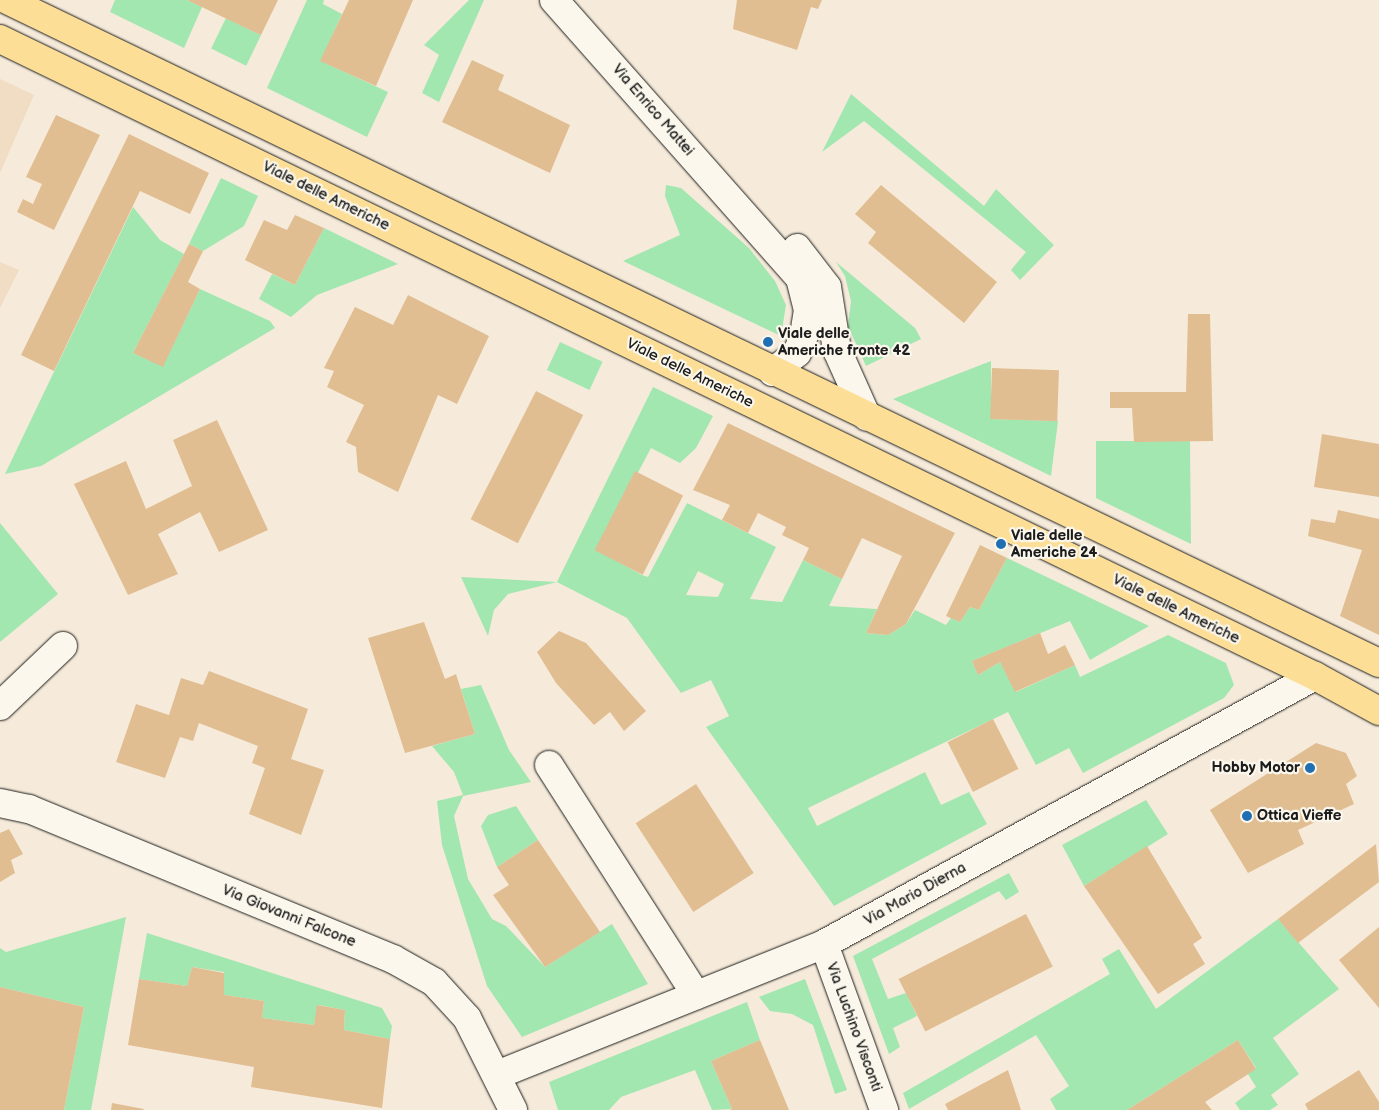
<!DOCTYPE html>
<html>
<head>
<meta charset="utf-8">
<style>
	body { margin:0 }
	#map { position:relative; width:1379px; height:1110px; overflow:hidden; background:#f6ebda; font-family:"Balsamiq Sans",sans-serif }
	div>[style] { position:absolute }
	.built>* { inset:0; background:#f0ddc4 }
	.green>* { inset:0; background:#a2e6b0; transform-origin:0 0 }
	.building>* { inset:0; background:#e1bd92; transform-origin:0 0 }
	.roads { filter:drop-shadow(0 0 1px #1c1c1c) drop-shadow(0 0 1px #1c1c1c) }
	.minor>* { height:28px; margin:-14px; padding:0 14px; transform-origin:14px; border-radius:14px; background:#fbf7ec }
	.major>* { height:28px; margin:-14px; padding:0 14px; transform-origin:14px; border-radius:14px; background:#fdde96 }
	.dots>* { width:14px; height:14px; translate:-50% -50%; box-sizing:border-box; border:2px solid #fbf7ec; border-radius:50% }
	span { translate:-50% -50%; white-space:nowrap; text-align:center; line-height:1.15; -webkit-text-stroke:4.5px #fbf7ec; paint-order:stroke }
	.street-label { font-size:15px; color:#1c1c1c }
	.poi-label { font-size:15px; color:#1c1c1c; font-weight:700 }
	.left { translate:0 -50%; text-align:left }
	.right { translate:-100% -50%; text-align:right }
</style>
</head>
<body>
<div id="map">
	<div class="built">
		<div style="clip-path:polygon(0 79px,34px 95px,0 173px)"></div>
		<div style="clip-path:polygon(0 262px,19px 270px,0 308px)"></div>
	</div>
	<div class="green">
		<div style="clip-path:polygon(115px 0,187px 0,202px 7px,184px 48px,110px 12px)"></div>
		<div style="clip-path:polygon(307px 0,324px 0,323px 4px,342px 14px,321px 61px,388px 92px,367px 137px,267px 88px)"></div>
		<div style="clip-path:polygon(469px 0,484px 0,439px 102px,422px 93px,439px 55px,424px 45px)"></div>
		<div style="left:226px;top:18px;width:39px;height:34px;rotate:26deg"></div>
		<div style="clip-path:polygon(851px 94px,984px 206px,996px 189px,1054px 245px,1020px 280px,1011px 270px,1026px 252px,864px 121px,822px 152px)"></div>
		<div style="clip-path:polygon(221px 178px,258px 196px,244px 226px,203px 251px,189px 244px)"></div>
		<div style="clip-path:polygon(666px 185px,681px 188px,749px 248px,775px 281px,786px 305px,781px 336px,623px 261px,680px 235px,665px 196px)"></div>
		<div style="clip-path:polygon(133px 207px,160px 240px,184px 254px,133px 353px,163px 366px,200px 289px,270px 321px,275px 328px,41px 466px,5px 474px)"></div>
		<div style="clip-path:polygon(324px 228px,398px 264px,317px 295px,291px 317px,259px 299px,272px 274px,295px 285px)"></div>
		<div style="clip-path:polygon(836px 262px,915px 328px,921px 339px,866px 366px,848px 326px,851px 301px,845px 276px)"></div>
		<div style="left:560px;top:342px;width:47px;height:31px;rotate:25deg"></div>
		<div style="clip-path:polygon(991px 361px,991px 419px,1058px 421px,1051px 476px,893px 399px)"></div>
		<div style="clip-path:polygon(evenodd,653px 387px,713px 416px,696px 448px,680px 463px,651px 448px,597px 550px,642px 575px,648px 577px,687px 503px,776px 547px,750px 599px,782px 602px,803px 560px,842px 579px,829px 606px,877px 609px,866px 633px,888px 635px,906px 624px,915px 610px,946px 625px,951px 618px,960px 622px,970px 607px,979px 610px,1007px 558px,1149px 626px,1090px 660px,1070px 621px,972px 661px,978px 675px,1000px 662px,1016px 692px,1075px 665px,1080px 677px,1168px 635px,1226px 663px,1234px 685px,1224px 698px,1083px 773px,1069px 748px,1036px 765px,1008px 712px,808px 808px,817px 826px,925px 772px,941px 805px,969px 792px,987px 824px,834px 906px,706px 727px,729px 716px,711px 680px,681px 693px,627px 618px,557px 582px,508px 594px,494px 610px,488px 636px,461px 577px,557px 582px,653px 387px,698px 571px,724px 584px,718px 597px,686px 595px,698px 571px)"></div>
		<div style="clip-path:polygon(1096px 441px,1190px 441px,1191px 544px,1096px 498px)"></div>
		<div style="clip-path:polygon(0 523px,58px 594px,0 642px)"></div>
		<div style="clip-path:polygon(481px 685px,509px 750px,531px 782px,463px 796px,454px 816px,468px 879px,492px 919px,506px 926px,545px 967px,612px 924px,648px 984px,522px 1037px,487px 986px,442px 845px,437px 801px,463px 795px,454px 772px,432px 746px,475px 734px,461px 689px)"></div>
		<div style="clip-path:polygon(1146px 800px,1168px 834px,1084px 886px,1062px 845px)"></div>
		<div style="clip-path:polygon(516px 806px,538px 840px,497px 867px,481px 826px,488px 815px)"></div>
		<div style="clip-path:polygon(1009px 873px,1019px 892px,1006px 900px,999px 891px,872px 959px,888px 999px,906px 993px,917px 1016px,893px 1028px,900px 1047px,889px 1054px,853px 956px)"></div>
		<div style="clip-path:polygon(126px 917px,91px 1110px,64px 1110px,84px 1007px,0 987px,0 948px,6px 952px)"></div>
		<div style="clip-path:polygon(1278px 919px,1339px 989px,1273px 1038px,1299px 1074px,1271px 1095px,1278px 1105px,1270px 1110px,1240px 1110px,1235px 1103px,1256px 1087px,1248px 1074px,1256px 1068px,1238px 1040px,1127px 1110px,1056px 1110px,1050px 1099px,1069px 1086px,1036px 1035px,909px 1109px,903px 1093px,1110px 974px,1102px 959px,1119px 949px,1156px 1009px)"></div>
		<div style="clip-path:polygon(147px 933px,382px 1008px,392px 1026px,390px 1039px,344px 1030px,345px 1010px,318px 1005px,314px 1025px,262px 1018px,264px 1001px,224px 995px,224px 972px,192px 967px,187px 986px,139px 979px)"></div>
		<div style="clip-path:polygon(805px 979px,847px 1090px,835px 1094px,813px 1025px,792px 1014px,770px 1011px,759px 997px)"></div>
		<div style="clip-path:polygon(747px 1002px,760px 1040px,711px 1061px,732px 1109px,712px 1110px,695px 1070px,621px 1097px,609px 1110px,558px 1110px,549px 1082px)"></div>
	</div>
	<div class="building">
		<div style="clip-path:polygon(187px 0,278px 0,261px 35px)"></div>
		<div style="clip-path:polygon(349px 0,413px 0,376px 86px,320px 61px)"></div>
		<div style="clip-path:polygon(737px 0,822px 0,818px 9px,811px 7px,797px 50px,733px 29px)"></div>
		<div style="clip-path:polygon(472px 60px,504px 75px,498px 90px,570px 125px,550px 173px,442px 122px)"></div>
		<div style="clip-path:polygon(56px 115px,100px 135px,54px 230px,17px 212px,23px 199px,33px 204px,42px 184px,26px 177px)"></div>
		<div style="clip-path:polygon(129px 134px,209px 173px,190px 214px,140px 191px,54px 371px,21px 355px)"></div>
		<div style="clip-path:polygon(881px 185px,997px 282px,964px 323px,868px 243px,876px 232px,855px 214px)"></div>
		<div style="clip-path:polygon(295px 215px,324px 228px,295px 285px,245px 260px,264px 220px,287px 230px)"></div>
		<div style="clip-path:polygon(189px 244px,203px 251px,188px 282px,200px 289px,163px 367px,133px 353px)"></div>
		<div style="clip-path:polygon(408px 295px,489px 336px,457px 404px,438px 395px,398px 492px,358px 472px,356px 447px,346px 442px,364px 405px,327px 387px,334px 371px,324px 368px,355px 307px,393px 325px)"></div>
		<div style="clip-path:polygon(1188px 314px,1210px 314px,1213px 441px,1134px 442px,1132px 408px,1110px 408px,1110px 392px,1186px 392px)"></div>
		<div style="left:992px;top:368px;width:67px;height:51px;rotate:2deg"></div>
		<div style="left:536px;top:391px;width:53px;height:144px;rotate:27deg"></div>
		<div style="clip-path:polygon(217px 420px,268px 530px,219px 552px,200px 512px,158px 534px,178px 574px,128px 595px,74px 484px,126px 461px,146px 509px,192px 486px,173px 440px)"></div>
		<div style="clip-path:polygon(728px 423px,955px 533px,906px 624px,888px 635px,866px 633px,902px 556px,862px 538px,842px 579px,803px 560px,809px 548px,782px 535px,786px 527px,758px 513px,748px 533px,722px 520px,730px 505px,693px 490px)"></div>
		<div style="clip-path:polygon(1322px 434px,1379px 444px,1379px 497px,1314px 487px)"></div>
		<div style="left:635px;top:471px;width:54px;height:89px;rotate:27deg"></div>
		<div style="clip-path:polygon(1338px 510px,1379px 519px,1379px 635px,1340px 616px,1362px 550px,1308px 536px,1311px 519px,1335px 523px)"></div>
		<div style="clip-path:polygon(980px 545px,1007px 558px,979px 610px,970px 607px,960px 622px,946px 616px)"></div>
		<div style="clip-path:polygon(424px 622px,445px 679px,456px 674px,475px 734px,405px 753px,368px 638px)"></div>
		<div style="clip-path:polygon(559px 631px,586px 643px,646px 711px,624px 731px,610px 712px,594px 725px,556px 683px,537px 652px)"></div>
		<div style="clip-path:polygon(1040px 633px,1048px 654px,1065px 645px,1075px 665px,1015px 692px,1000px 662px,978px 675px,972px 661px)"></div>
		<div style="clip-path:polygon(209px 671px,308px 709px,291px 759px,324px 770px,301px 835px,249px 814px,265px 768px,252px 763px,258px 746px,199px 723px,193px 741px,180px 737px,165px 778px,116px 762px,136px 704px,169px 715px,181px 678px,203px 685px)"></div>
		<div style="left:993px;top:719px;width:56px;height:51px;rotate:63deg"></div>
		<div style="clip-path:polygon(1316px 743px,1346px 753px,1357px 776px,1346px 784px,1354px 804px,1298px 830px,1304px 844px,1248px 873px,1210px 810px)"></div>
		<div style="left:696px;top:784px;width:106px;height:72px;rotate:57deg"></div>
		<div style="clip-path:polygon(9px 829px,23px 854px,11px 860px,15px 873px,0 882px,0 833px)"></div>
		<div style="clip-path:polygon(538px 840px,600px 932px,545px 967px,493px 895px,509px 885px,497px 867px)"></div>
		<div style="clip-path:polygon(1376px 844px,1379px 882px,1298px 943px,1278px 919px)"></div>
		<div style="clip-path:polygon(1147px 846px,1202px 938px,1193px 944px,1205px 964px,1158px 994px,1084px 886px)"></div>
		<div style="left:1026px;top:914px;width:59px;height:143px;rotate:63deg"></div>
		<div style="clip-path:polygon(1379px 927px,1379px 1008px,1339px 960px)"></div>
		<div style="clip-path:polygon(192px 967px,224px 973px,224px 995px,264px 1001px,262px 1018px,314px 1025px,317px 1005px,345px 1010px,344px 1030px,390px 1039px,382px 1108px,251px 1087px,254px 1067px,128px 1045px,139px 979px,187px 986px)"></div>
		<div style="clip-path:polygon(0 987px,84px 1007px,64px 1110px,0 1110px)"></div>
		<div style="clip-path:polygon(760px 1040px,789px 1110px,729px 1110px,732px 1109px,711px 1061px)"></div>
		<div style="clip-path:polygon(1238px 1040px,1256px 1069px,1205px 1102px,1212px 1110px,1127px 1110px)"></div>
		<div style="clip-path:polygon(1008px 1070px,1021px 1110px,948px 1110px,945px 1104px)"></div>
		<div style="clip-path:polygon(1359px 1070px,1379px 1102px,1379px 1110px,1308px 1110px,1305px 1104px)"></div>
		<div style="clip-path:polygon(112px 1103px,144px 1109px,143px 1110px,111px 1110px)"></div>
	</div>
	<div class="roads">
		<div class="minor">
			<div style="left:554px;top:0;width:371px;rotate:48.5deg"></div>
			<div style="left:800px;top:278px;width:33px;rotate:76deg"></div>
			<div style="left:808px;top:310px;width:25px;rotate:99deg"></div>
			<div style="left:804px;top:335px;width:19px;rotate:111deg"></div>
			<div style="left:797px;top:353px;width:31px;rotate:142deg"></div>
			<div style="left:797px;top:248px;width:49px;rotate:52.4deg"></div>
			<div style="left:827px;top:287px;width:64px;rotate:81deg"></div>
			<div style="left:837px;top:350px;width:73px;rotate:65.9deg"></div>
			<div style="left:0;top:706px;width:87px;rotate:-43.6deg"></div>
			<div style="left:549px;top:765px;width:273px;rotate:57.4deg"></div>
			<div style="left:0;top:803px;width:30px;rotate:12deg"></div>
			<div style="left:29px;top:809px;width:394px;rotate:22.4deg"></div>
			<div style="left:393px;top:959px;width:47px;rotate:29.3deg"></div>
			<div style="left:434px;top:982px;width:49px;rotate:47.5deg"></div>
			<div style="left:467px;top:1018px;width:103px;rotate:63.4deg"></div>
			<div style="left:824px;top:944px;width:177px;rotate:70.1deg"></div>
			<div style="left:497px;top:1075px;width:352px;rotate:-21.8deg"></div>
			<div style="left:824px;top:944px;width:559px;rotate:-28.63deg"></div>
		</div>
		<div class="major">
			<div style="left:7px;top:0;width:1524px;rotate:25.79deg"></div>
			<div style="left:0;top:39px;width:1461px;rotate:25.85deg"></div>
			<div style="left:1315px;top:676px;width:73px;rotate:28.7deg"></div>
		</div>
	</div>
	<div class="dots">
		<div style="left:768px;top:342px;background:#1f6fb2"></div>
		<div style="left:1001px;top:544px;background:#1f6fb2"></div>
		<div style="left:1310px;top:768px;background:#1f6fb2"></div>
		<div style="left:1247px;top:816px;background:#1f6fb2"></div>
	</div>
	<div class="street-label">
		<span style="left:653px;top:110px;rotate:49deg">Via Enrico Mattei</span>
		<span style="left:326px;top:196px;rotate:26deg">Viale delle Americhe</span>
		<span style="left:690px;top:373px;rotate:26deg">Viale delle Americhe</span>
		<span style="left:1176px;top:609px;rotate:26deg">Viale delle Americhe</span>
		<span style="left:915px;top:894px;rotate:-29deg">Via Mario Dierna</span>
		<span style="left:289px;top:916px;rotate:22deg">Via Giovanni Falcone</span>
		<span style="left:854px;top:1027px;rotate:70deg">Via Luchino Visconti</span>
	</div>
	<div class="poi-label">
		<span class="left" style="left:778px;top:342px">Viale delle<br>Americhe fronte 42</span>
		<span class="left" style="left:1011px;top:544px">Viale delle<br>Americhe 24</span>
		<span class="right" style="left:1300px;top:768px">Hobby Motor</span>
		<span class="left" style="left:1257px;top:816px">Ottica Vieffe</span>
	</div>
</div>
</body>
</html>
